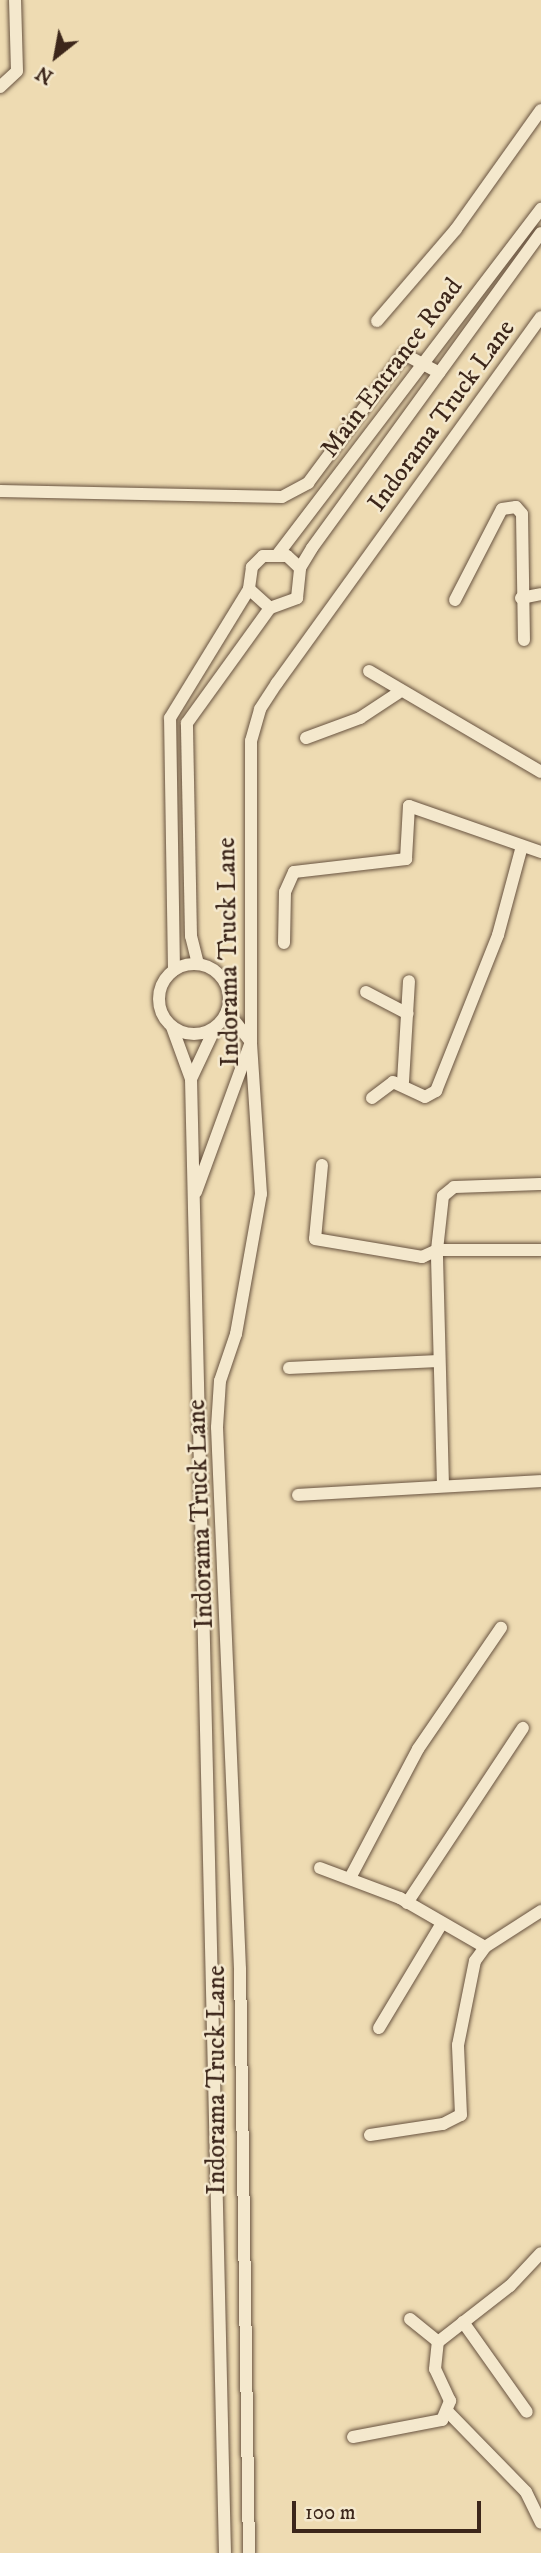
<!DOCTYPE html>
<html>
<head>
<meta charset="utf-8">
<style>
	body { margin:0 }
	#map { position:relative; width:541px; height:2553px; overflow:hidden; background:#eedbb2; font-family:"IM FELL DW Pica",serif }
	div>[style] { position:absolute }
	.roads { filter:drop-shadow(0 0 2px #685340) drop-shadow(0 0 2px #685340) }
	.street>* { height:12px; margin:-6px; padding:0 6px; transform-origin:6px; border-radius:6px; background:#f4e8cd }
	.street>.ring { margin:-6px; padding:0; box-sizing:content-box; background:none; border:12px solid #f4e8cd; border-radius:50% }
	span { translate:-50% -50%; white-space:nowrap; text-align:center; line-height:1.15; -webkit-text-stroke:5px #f4e8cd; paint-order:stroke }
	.street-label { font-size:26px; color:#3c261a }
	.north { position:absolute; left:21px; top:21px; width:70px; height:70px; -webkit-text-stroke:5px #f4e8cd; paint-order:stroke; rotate:211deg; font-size:19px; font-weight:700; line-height:28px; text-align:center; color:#3c261a }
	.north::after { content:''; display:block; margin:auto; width:24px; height:32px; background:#3c261a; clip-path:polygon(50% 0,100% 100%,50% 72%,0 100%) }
	.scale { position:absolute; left:292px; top:2501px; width:189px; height:32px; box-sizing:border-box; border:4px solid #3c261a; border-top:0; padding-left:9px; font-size:21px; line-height:24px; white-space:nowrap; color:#3c261a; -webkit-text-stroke:5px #f4e8cd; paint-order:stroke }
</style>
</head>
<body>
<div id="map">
	<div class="roads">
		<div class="street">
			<div style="left:0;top:87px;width:23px;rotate:-43deg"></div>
			<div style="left:17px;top:71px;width:71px;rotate:-91.6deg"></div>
			<div style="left:377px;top:321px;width:121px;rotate:-49.3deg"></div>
			<div style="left:456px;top:229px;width:146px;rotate:-54.5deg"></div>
			<div style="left:0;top:491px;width:282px;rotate:1.2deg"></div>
			<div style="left:282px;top:497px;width:30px;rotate:-28deg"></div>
			<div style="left:308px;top:483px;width:161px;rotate:-53.3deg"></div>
			<div style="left:404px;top:354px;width:40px;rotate:28deg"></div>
			<div style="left:278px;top:554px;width:434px;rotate:-52.7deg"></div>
			<div style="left:300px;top:568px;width:18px;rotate:-137deg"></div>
			<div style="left:287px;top:556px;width:24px;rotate:180deg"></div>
			<div style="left:263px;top:556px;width:16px;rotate:135deg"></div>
			<div style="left:252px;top:567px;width:22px;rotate:98deg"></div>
			<div style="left:249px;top:589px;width:28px;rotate:42deg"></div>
			<div style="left:270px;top:608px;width:29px;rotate:-20deg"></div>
			<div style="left:297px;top:598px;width:30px;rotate:-84deg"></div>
			<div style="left:300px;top:568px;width:23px;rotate:-59deg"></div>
			<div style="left:312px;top:548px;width:389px;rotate:-54deg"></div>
			<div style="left:521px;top:598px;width:20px;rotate:-11deg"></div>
			<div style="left:455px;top:600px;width:102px;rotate:-62.7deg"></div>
			<div style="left:502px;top:509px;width:14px;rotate:-8deg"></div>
			<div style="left:516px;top:507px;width:9px;rotate:49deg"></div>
			<div style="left:522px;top:514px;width:126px;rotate:89.1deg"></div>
			<div style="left:369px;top:671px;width:199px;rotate:30.4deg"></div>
			<div style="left:306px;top:738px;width:58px;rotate:-20.3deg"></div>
			<div style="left:360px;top:718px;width:45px;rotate:-33.3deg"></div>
			<div style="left:284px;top:943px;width:51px;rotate:-88.9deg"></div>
			<div style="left:285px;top:892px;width:22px;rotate:-66deg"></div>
			<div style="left:294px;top:872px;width:113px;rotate:-6.6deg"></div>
			<div style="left:406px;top:859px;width:53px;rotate:-86.8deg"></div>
			<div style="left:409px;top:806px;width:140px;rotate:19.2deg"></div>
			<div class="ring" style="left:159px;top:964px;width:58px;height:58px"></div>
			<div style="left:198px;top:964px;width:29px;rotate:-104deg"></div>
			<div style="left:191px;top:936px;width:213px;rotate:-91.1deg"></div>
			<div style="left:187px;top:723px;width:142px;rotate:-54.2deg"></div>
			<div style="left:174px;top:970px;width:252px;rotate:-90.9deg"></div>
			<div style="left:170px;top:718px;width:151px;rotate:-58.5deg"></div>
			<div style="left:366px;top:992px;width:47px;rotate:27.6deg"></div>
			<div style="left:172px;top:1027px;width:55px;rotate:69.9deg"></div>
			<div style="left:191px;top:1079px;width:1474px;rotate:88.68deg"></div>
			<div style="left:191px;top:1079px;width:56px;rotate:-64.8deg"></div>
			<div style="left:403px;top:1082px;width:101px;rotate:-86.6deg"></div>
			<div style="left:372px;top:1098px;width:26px;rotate:-37deg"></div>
			<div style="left:393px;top:1082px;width:35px;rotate:25deg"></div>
			<div style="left:425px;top:1097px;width:13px;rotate:-29deg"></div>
			<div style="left:436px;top:1091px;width:168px;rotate:-68.3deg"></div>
			<div style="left:498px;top:935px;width:92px;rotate:-74.9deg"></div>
			<div style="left:322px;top:1165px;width:74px;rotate:95.4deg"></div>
			<div style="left:315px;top:1239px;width:109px;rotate:9.5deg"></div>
			<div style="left:422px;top:1257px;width:17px;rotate:-25deg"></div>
			<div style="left:437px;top:1250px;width:104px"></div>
			<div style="left:196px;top:1192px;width:160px;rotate:-69.9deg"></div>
			<div style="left:251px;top:1042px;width:39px;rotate:-128deg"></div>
			<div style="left:289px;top:1368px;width:149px;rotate:-2.7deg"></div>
			<div style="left:443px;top:1486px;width:236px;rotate:-91.5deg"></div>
			<div style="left:437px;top:1250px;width:54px;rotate:-83.7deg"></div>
			<div style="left:443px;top:1196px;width:14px;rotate:-39deg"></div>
			<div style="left:454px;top:1187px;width:87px;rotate:-2deg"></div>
			<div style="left:298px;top:1495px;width:243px;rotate:-3.3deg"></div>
			<div style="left:320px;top:1868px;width:85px;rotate:20.6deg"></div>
			<div style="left:400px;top:1898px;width:98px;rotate:30deg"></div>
			<div style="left:350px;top:1878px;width:146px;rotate:-62.2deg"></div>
			<div style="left:418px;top:1749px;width:147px;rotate:-55.6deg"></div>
			<div style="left:407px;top:1903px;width:210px;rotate:-56.5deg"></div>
			<div style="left:379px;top:2028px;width:120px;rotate:-59deg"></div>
			<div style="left:370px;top:2135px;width:74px;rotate:-8.6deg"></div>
			<div style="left:443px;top:2124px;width:20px;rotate:-27deg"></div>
			<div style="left:461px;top:2115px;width:70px;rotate:-92.5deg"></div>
			<div style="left:458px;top:2045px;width:86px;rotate:-78.6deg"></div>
			<div style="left:475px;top:1961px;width:17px;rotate:-54deg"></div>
			<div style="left:485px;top:1947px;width:67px;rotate:-32.7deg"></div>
			<div style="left:410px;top:2319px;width:36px;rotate:39deg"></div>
			<div style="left:463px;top:2322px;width:110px;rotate:54.6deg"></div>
			<div style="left:449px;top:2413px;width:110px;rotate:45.7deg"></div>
			<div style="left:526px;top:2492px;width:34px;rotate:64deg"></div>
			<div style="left:353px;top:2437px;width:91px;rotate:-10.8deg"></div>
			<div style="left:442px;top:2420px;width:21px;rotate:-67deg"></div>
			<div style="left:450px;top:2401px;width:35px;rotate:-115deg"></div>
			<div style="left:435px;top:2369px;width:27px;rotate:-84deg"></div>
			<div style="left:438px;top:2342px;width:91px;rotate:-37.9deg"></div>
			<div style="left:510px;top:2286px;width:45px;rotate:-46.8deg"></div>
			<div style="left:249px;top:2553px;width:584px;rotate:-90.88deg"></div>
			<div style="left:240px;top:1969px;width:542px;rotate:-92.43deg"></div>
			<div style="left:217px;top:1427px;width:46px;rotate:-86.3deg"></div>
			<div style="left:220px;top:1381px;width:50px;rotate:-71.2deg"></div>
			<div style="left:236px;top:1334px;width:142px;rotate:-79.9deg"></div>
			<div style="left:261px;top:1194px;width:152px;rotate:-93.8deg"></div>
			<div style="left:251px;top:1042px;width:301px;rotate:-90deg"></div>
			<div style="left:251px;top:741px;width:33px;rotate:-74deg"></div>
			<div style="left:260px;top:709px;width:31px;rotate:-57deg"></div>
			<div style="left:277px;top:683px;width:451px;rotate:-54.2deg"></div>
		</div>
	</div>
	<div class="street-label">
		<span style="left:392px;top:368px;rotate:-53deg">Main Entrance Road</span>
		<span style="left:442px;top:416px;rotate:-54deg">Indorama Truck Lane</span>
		<span style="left:229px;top:952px;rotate:-91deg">Indorama Truck Lane</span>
		<span style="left:201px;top:1514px;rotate:-92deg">Indorama Truck Lane</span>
		<span style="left:217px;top:2080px;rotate:-90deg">Indorama Truck Lane</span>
	</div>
	<div class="north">N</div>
	<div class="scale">100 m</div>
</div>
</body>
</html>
